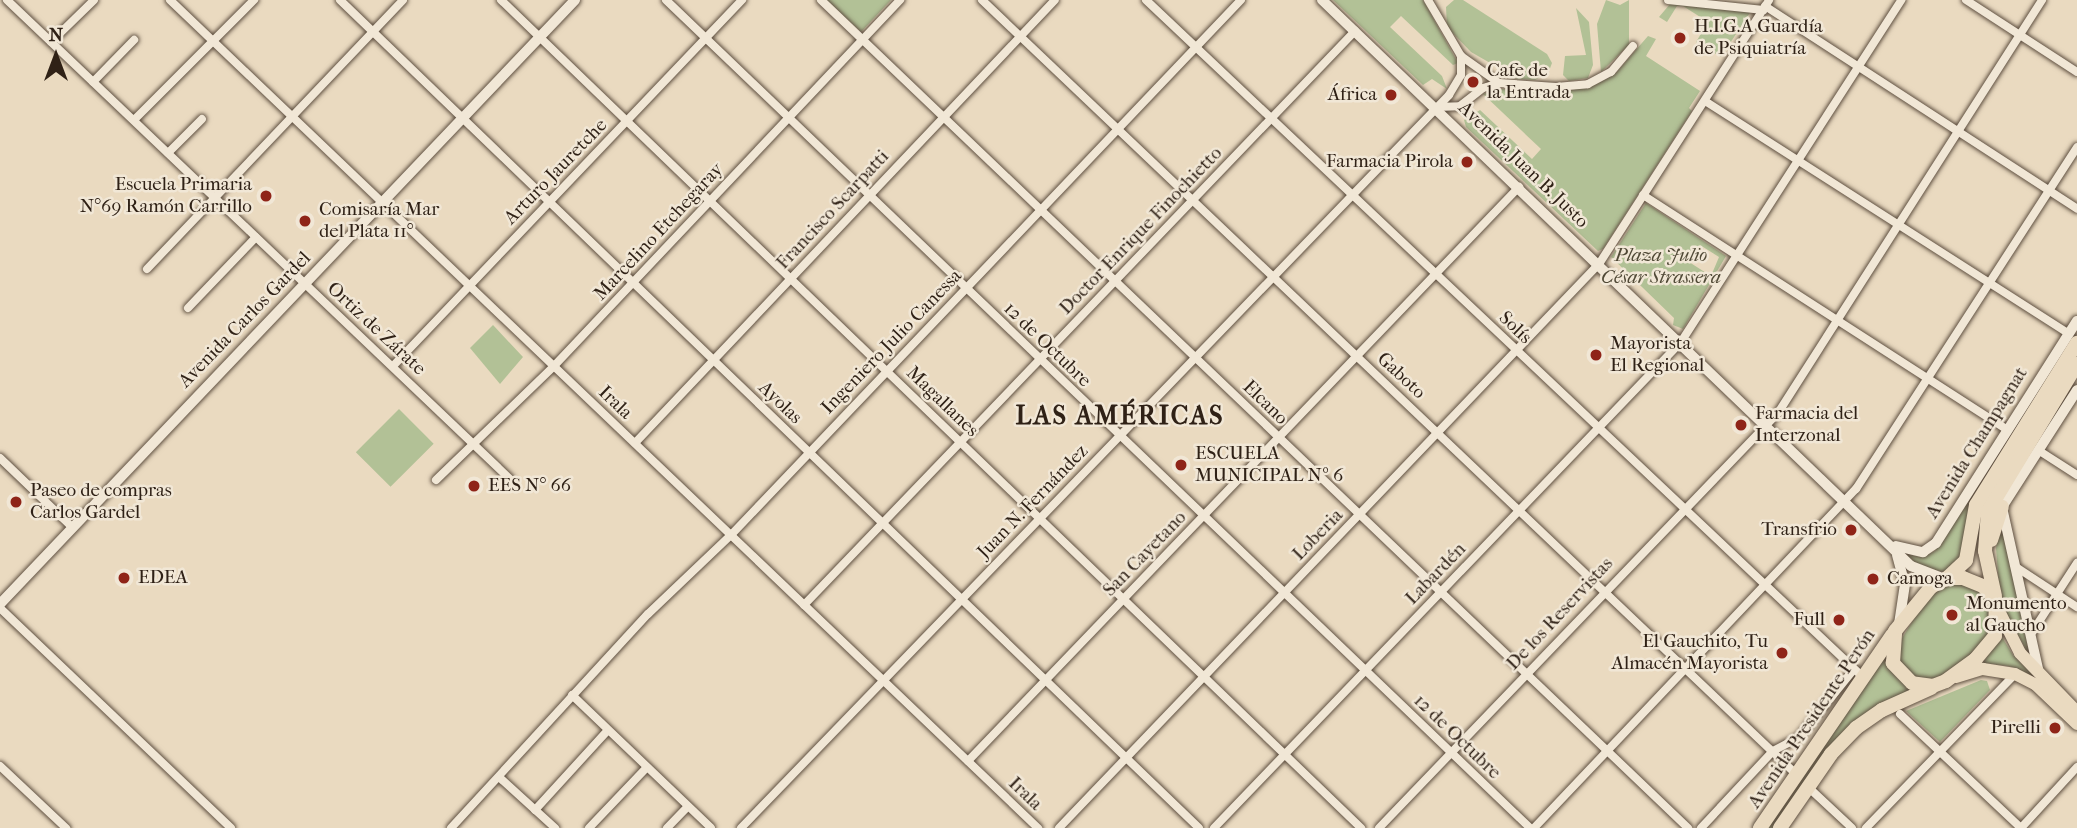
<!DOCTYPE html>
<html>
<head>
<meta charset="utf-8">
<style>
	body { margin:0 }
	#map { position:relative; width:2077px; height:828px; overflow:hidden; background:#eadac0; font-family:"IM FELL French Canon",serif }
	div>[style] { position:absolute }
	.green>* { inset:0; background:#b2c196; transform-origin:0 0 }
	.roads { filter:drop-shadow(0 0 2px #5e4f40) drop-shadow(0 0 2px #5e4f40) }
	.street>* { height:8px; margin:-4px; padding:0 4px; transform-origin:4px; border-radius:4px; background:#f1e7d6 }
	.secondary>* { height:10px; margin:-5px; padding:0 5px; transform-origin:5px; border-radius:5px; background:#f1e7d6 }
	.primary>* { height:12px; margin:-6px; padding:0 6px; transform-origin:6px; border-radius:6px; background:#eadac0 }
	.highway>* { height:14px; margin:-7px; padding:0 7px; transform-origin:7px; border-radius:7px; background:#eadac0 }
	.dots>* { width:19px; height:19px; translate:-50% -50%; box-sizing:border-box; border:4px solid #f1e7d6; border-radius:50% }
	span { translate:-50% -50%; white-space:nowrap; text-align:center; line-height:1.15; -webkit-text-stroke:5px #f1e7d6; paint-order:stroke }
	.poi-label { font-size:19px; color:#2f2116 }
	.left { translate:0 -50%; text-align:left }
	.right { translate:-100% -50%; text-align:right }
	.street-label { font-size:19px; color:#2f2116 }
	.park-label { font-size:19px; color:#504936; font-style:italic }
	.district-label { font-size:26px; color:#2f2116; font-weight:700; letter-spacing:2px }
	.north { position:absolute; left:21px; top:21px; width:70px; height:70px; -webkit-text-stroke:5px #f1e7d6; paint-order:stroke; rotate:0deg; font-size:19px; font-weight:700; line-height:28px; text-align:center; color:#2f2116 }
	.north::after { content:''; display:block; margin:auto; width:24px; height:32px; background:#2f2116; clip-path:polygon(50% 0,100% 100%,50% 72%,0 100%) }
</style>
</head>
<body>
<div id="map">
	<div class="green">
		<div style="clip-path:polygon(827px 0,891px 0,861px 32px)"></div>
		<div style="clip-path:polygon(1333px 0,1423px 0,1458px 63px,1453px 65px,1401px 16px,1390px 27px,1442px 76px,1447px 89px,1432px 79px,1423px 85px)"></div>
		<div style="clip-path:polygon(1454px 0,1463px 0,1547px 54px,1552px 63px,1549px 71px,1535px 80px,1518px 79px,1471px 52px,1447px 27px,1446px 7px)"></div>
		<div style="clip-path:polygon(1606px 0,1620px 5px,1629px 0,1629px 45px,1601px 72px,1597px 24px)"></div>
		<div style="clip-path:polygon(1670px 4px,1751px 11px,1721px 57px,1696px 42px,1708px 22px,1683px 6px,1677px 6px,1667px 22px,1659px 17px)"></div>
		<div style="clip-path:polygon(1576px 8px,1589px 22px,1593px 65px,1588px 78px,1569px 81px,1563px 75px,1565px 56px,1586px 55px)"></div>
		<div style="clip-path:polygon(1648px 36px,1656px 39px,1646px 56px,1700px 91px,1689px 108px,1692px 111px,1603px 249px,1598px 251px,1466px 127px,1464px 120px,1480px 110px,1532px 159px,1541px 149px,1483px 94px,1501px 89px,1566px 91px,1595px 85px,1616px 73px)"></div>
		<div style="clip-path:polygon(evenodd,1646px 203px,1726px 256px,1683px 329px,1673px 325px,1674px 318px,1611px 257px,1646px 203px,1700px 245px,1719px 257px,1711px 276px,1689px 262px,1700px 245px)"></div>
		<div style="clip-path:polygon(493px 325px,523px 357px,500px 384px,470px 348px)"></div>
		<div style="left:399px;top:409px;width:49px;height:61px;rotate:45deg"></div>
		<div style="clip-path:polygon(1978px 486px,1964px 553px,1946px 572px,1920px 568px,1905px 554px,1922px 557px,1935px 551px)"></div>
		<div style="clip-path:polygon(2001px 520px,2029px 653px,2028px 653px,2006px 612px,1999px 587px,1996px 548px)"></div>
		<div style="clip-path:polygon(1954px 582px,1980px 591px,1989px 602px,1993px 618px,1986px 643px,1937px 679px,1922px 681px,1901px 670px,1898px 645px,1930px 592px)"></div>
		<div style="clip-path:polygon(2000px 634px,2013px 655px,2036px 678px,2009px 666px,1983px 663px)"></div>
		<div style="clip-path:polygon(1884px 651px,1896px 677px,1913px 689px,1880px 708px,1776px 828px,1764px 828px)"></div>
		<div style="clip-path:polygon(1981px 680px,1987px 681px,1990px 690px,1940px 742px,1906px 711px)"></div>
	</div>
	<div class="roads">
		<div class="street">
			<div style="left:7px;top:0;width:695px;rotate:43.6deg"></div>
			<div style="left:170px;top:0;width:1200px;rotate:43.65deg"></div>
			<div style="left:340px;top:0;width:1193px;rotate:43.95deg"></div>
			<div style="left:501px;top:0;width:1194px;rotate:43.91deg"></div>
			<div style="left:666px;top:0;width:1197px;rotate:43.78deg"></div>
			<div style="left:821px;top:0;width:1199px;rotate:43.68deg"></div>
			<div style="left:982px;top:0;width:1125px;rotate:43.56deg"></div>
			<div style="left:1146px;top:0;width:986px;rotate:43.36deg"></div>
			<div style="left:1428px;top:0;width:65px;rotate:59.5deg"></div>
			<div style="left:1461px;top:56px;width:47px;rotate:35.4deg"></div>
			<div style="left:1499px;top:83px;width:57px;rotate:4deg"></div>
			<div style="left:1556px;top:87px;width:32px;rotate:-5deg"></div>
			<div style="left:1588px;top:84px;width:26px;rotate:-28deg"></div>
			<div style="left:1611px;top:72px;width:34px;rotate:-50deg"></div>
			<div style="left:1668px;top:0;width:96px;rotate:6deg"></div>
			<div style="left:1966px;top:0;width:132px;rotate:33deg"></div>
			<div style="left:1765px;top:6px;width:372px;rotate:33deg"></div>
			<div style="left:51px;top:42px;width:60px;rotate:-44.3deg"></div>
			<div style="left:93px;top:82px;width:59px;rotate:-45.7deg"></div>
			<div style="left:1705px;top:101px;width:432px;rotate:32.6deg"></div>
			<div style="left:1435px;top:107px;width:25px;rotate:-2deg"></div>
			<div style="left:1460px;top:106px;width:29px;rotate:-38deg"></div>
			<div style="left:1483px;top:88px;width:17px;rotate:-17deg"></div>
			<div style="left:134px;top:120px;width:170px;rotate:-45deg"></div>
			<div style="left:168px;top:153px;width:48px;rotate:-45deg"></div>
			<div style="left:1643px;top:195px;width:434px;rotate:32.8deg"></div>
			<div style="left:147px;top:269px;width:371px;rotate:-46.4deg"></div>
			<div style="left:188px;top:308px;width:98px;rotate:-46.2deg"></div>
			<div style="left:393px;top:366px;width:506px;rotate:-46.36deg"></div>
			<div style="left:635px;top:443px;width:610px;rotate:-46.53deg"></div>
			<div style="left:2038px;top:450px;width:46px;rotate:32.7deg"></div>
			<div style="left:0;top:458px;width:101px;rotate:43.8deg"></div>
			<div style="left:436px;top:480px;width:164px;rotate:-44deg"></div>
			<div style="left:554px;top:366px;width:504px;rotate:-46.61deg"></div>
			<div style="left:2016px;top:567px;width:73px;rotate:33.3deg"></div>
			<div style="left:804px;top:605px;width:796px;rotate:-46.17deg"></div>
			<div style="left:0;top:608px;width:319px;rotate:43.6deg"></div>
			<div style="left:2031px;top:634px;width:85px;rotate:-57.1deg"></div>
			<div style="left:572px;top:695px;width:192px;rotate:43.7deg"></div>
			<div style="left:1900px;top:714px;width:166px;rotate:43.3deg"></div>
			<div style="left:968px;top:761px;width:796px;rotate:-46.17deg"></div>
			<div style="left:0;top:766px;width:91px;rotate:43.2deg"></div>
			<div style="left:499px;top:777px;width:76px;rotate:42.3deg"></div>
			<div style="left:1808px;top:787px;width:60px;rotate:43deg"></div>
			<div style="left:535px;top:810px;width:108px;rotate:-47.6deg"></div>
			<div style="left:451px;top:828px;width:291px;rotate:-47.4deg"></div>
			<div style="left:648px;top:614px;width:115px;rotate:-43.6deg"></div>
			<div style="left:731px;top:535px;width:739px;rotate:-46.37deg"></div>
			<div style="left:589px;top:828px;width:84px;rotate:-46.4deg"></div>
			<div style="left:667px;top:828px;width:30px;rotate:-46deg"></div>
			<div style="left:741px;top:828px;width:1019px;rotate:-45.99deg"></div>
			<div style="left:1449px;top:95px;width:23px;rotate:-59deg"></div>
			<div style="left:1461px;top:75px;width:19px;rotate:-90deg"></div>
			<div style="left:1059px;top:828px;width:781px;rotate:-46.25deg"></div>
			<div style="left:1599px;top:264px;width:314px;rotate:-57.2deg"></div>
			<div style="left:1214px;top:828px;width:674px;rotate:-46.14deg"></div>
			<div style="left:1681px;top:342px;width:407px;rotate:-57.2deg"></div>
			<div style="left:1379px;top:828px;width:576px;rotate:-46.13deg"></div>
			<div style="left:1778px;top:413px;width:490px;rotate:-57.4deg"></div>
			<div style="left:1534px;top:828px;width:468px;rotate:-46.5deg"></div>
			<div style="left:1856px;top:489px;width:407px;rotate:-57.1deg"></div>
			<div style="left:1701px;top:828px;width:105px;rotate:-46.9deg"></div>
			<div style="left:1773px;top:751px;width:30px;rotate:-28deg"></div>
			<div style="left:1799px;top:737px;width:87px;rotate:-51deg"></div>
			<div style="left:1866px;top:828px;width:214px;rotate:-45.9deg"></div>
			<div style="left:2021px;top:828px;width:83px;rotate:-47.4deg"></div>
		</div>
		<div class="secondary">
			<div style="left:1322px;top:0;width:817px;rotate:43.86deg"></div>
			<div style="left:1911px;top:566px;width:36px;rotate:21deg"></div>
			<div style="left:1896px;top:546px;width:28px;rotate:13deg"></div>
			<div style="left:1923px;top:552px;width:16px;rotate:-35deg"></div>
			<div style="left:1936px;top:543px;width:263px;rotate:-57.6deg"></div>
			<div style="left:1897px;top:555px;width:30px;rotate:75deg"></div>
			<div style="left:1905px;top:584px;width:40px;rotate:98.5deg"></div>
			<div style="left:0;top:604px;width:834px;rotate:-46.41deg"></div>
			<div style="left:2039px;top:673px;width:170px;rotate:-102.6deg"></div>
			<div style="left:2002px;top:507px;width:139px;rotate:-57.3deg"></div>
		</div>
		<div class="primary">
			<div style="left:1999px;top:611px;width:47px;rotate:63.4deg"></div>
			<div style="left:2020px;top:653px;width:82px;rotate:46deg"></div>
			<div style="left:1956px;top:677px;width:28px;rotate:-17deg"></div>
			<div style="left:1983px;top:669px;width:32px;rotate:9deg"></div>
			<div style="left:2015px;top:674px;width:22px;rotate:27deg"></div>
			<div style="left:2035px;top:684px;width:58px;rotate:43.6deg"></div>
		</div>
		<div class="highway">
			<div style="left:1991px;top:540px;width:35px;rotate:-72deg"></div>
			<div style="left:1947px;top:578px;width:26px;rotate:-43deg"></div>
			<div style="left:1966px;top:560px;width:56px;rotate:-79.7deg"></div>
			<div style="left:1976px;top:505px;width:191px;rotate:-58.1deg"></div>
			<div style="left:1963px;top:578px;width:22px;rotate:22deg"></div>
			<div style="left:1983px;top:586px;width:20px;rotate:49deg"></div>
			<div style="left:1996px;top:601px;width:35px;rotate:92deg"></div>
			<div style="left:1995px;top:636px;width:30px;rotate:130deg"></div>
			<div style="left:1976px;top:659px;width:37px;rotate:144deg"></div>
			<div style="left:1946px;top:681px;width:14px;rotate:159deg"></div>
			<div style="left:1933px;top:686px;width:21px;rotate:-172deg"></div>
			<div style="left:1912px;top:683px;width:28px;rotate:-134deg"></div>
			<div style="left:1893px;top:663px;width:32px;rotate:-86deg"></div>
			<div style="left:1895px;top:631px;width:57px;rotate:-50.7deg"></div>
			<div style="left:1931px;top:587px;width:18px;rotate:-29deg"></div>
			<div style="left:1947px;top:578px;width:16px"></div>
			<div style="left:1995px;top:596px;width:46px;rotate:-102.5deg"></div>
			<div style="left:1985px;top:551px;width:40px;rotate:-85.7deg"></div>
			<div style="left:1988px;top:511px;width:172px;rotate:-58.8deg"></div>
			<div style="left:1760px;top:828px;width:234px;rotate:-55.6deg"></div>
			<div style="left:1780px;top:828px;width:90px;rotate:-55.4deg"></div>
			<div style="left:1831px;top:754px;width:36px;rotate:-46deg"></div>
			<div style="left:1856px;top:728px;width:32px;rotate:-35deg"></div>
			<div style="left:1882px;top:710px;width:54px;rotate:-24.2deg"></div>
		</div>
	</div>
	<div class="dots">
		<div style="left:1680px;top:38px;background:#8f2418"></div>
		<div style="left:1473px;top:82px;background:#8f2418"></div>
		<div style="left:1391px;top:95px;background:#8f2418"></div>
		<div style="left:1467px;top:162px;background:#8f2418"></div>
		<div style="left:266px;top:196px;background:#8f2418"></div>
		<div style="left:305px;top:221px;background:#8f2418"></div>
		<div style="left:1596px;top:355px;background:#8f2418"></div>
		<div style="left:1741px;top:425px;background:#8f2418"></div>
		<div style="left:1181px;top:465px;background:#8f2418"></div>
		<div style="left:474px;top:486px;background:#8f2418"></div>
		<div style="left:16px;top:502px;background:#8f2418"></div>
		<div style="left:1851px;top:530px;background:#8f2418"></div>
		<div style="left:124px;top:578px;background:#8f2418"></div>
		<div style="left:1873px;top:579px;background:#8f2418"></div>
		<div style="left:1952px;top:615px;background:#8f2418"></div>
		<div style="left:1839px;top:620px;background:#8f2418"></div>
		<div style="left:1782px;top:653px;background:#8f2418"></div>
		<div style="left:2055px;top:728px;background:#8f2418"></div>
	</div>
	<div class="poi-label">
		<span class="left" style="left:1694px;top:38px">H.I.G.A Guardía<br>de Psiquiatría</span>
		<span class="left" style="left:1487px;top:82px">Cafe de<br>la Entrada</span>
		<span class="right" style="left:1377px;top:95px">África</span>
		<span class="right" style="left:1453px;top:162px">Farmacia Pirola</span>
		<span class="right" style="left:252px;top:196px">Escuela Primaria<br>N°69 Ramón Carrillo</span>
		<span class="left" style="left:319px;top:221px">Comisaría Mar<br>del Plata 11°</span>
		<span class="left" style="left:1610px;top:355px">Mayorista<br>El Regional</span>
		<span class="left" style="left:1755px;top:425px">Farmacia del<br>Interzonal</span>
		<span class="left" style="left:1195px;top:465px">ESCUELA<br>MUNICIPAL Nº 6</span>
		<span class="left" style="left:488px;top:486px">EES N° 66</span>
		<span class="left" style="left:30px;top:502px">Paseo de compras<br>Carlos Gardel</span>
		<span class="right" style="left:1837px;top:530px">Transfrio</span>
		<span class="left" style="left:138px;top:578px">EDEA</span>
		<span class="left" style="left:1887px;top:579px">Camoga</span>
		<span class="left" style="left:1966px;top:615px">Monumento<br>al Gaucho</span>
		<span class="right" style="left:1825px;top:620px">Full</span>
		<span class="right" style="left:1768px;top:653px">El Gauchito, Tu<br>Almacén Mayorista</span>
		<span class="right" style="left:2041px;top:728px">Pirelli</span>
	</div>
	<div class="street-label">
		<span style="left:1523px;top:165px;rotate:44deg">Avenida Juan B. Justo</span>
		<span style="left:556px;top:172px;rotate:-46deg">Arturo Jauretche</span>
		<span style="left:833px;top:210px;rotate:-47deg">Francisco Scarpatti</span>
		<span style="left:1141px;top:231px;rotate:-46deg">Doctor Enrique Finochietto</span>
		<span style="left:659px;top:232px;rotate:-47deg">Marcelino Etchegaray</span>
		<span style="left:245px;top:320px;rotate:-46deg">Avenida Carlos Gardel</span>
		<span style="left:1515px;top:328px;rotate:44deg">Solís</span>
		<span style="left:376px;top:329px;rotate:43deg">Ortiz de Zárate</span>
		<span style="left:892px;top:342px;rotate:-46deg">Ingeniero Julio Canessa</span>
		<span style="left:1047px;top:345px;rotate:44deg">12 de Octubre</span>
		<span style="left:1401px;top:376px;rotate:43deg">Gaboto</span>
		<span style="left:942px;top:402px;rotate:44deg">Magallanes</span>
		<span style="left:615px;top:403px;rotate:44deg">Irala</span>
		<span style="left:780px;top:403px;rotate:44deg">Ayolas</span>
		<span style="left:1265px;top:403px;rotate:44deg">Elcano</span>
		<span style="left:1977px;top:443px;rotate:-58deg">Avenida Champagnat</span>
		<span style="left:1033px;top:502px;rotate:-46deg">Juan N. Fernández</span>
		<span style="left:1318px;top:535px;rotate:-46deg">Loberia</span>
		<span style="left:1145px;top:554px;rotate:-46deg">San Cayetano</span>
		<span style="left:1436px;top:574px;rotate:-46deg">Labardén</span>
		<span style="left:1560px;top:614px;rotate:-47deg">De los Reservistas</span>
		<span style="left:1812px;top:719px;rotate:-56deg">Avenida Presidente Perón</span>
		<span style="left:1457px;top:737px;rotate:44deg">12 de Octubre</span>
		<span style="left:1025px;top:794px;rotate:44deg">Irala</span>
	</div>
	<div class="park-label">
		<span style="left:1661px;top:267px">Plaza Julio<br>César Strassera</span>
	</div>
	<div class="district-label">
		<span style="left:1120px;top:416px">LAS AMÉRICAS</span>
	</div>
	<div class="north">N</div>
</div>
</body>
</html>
